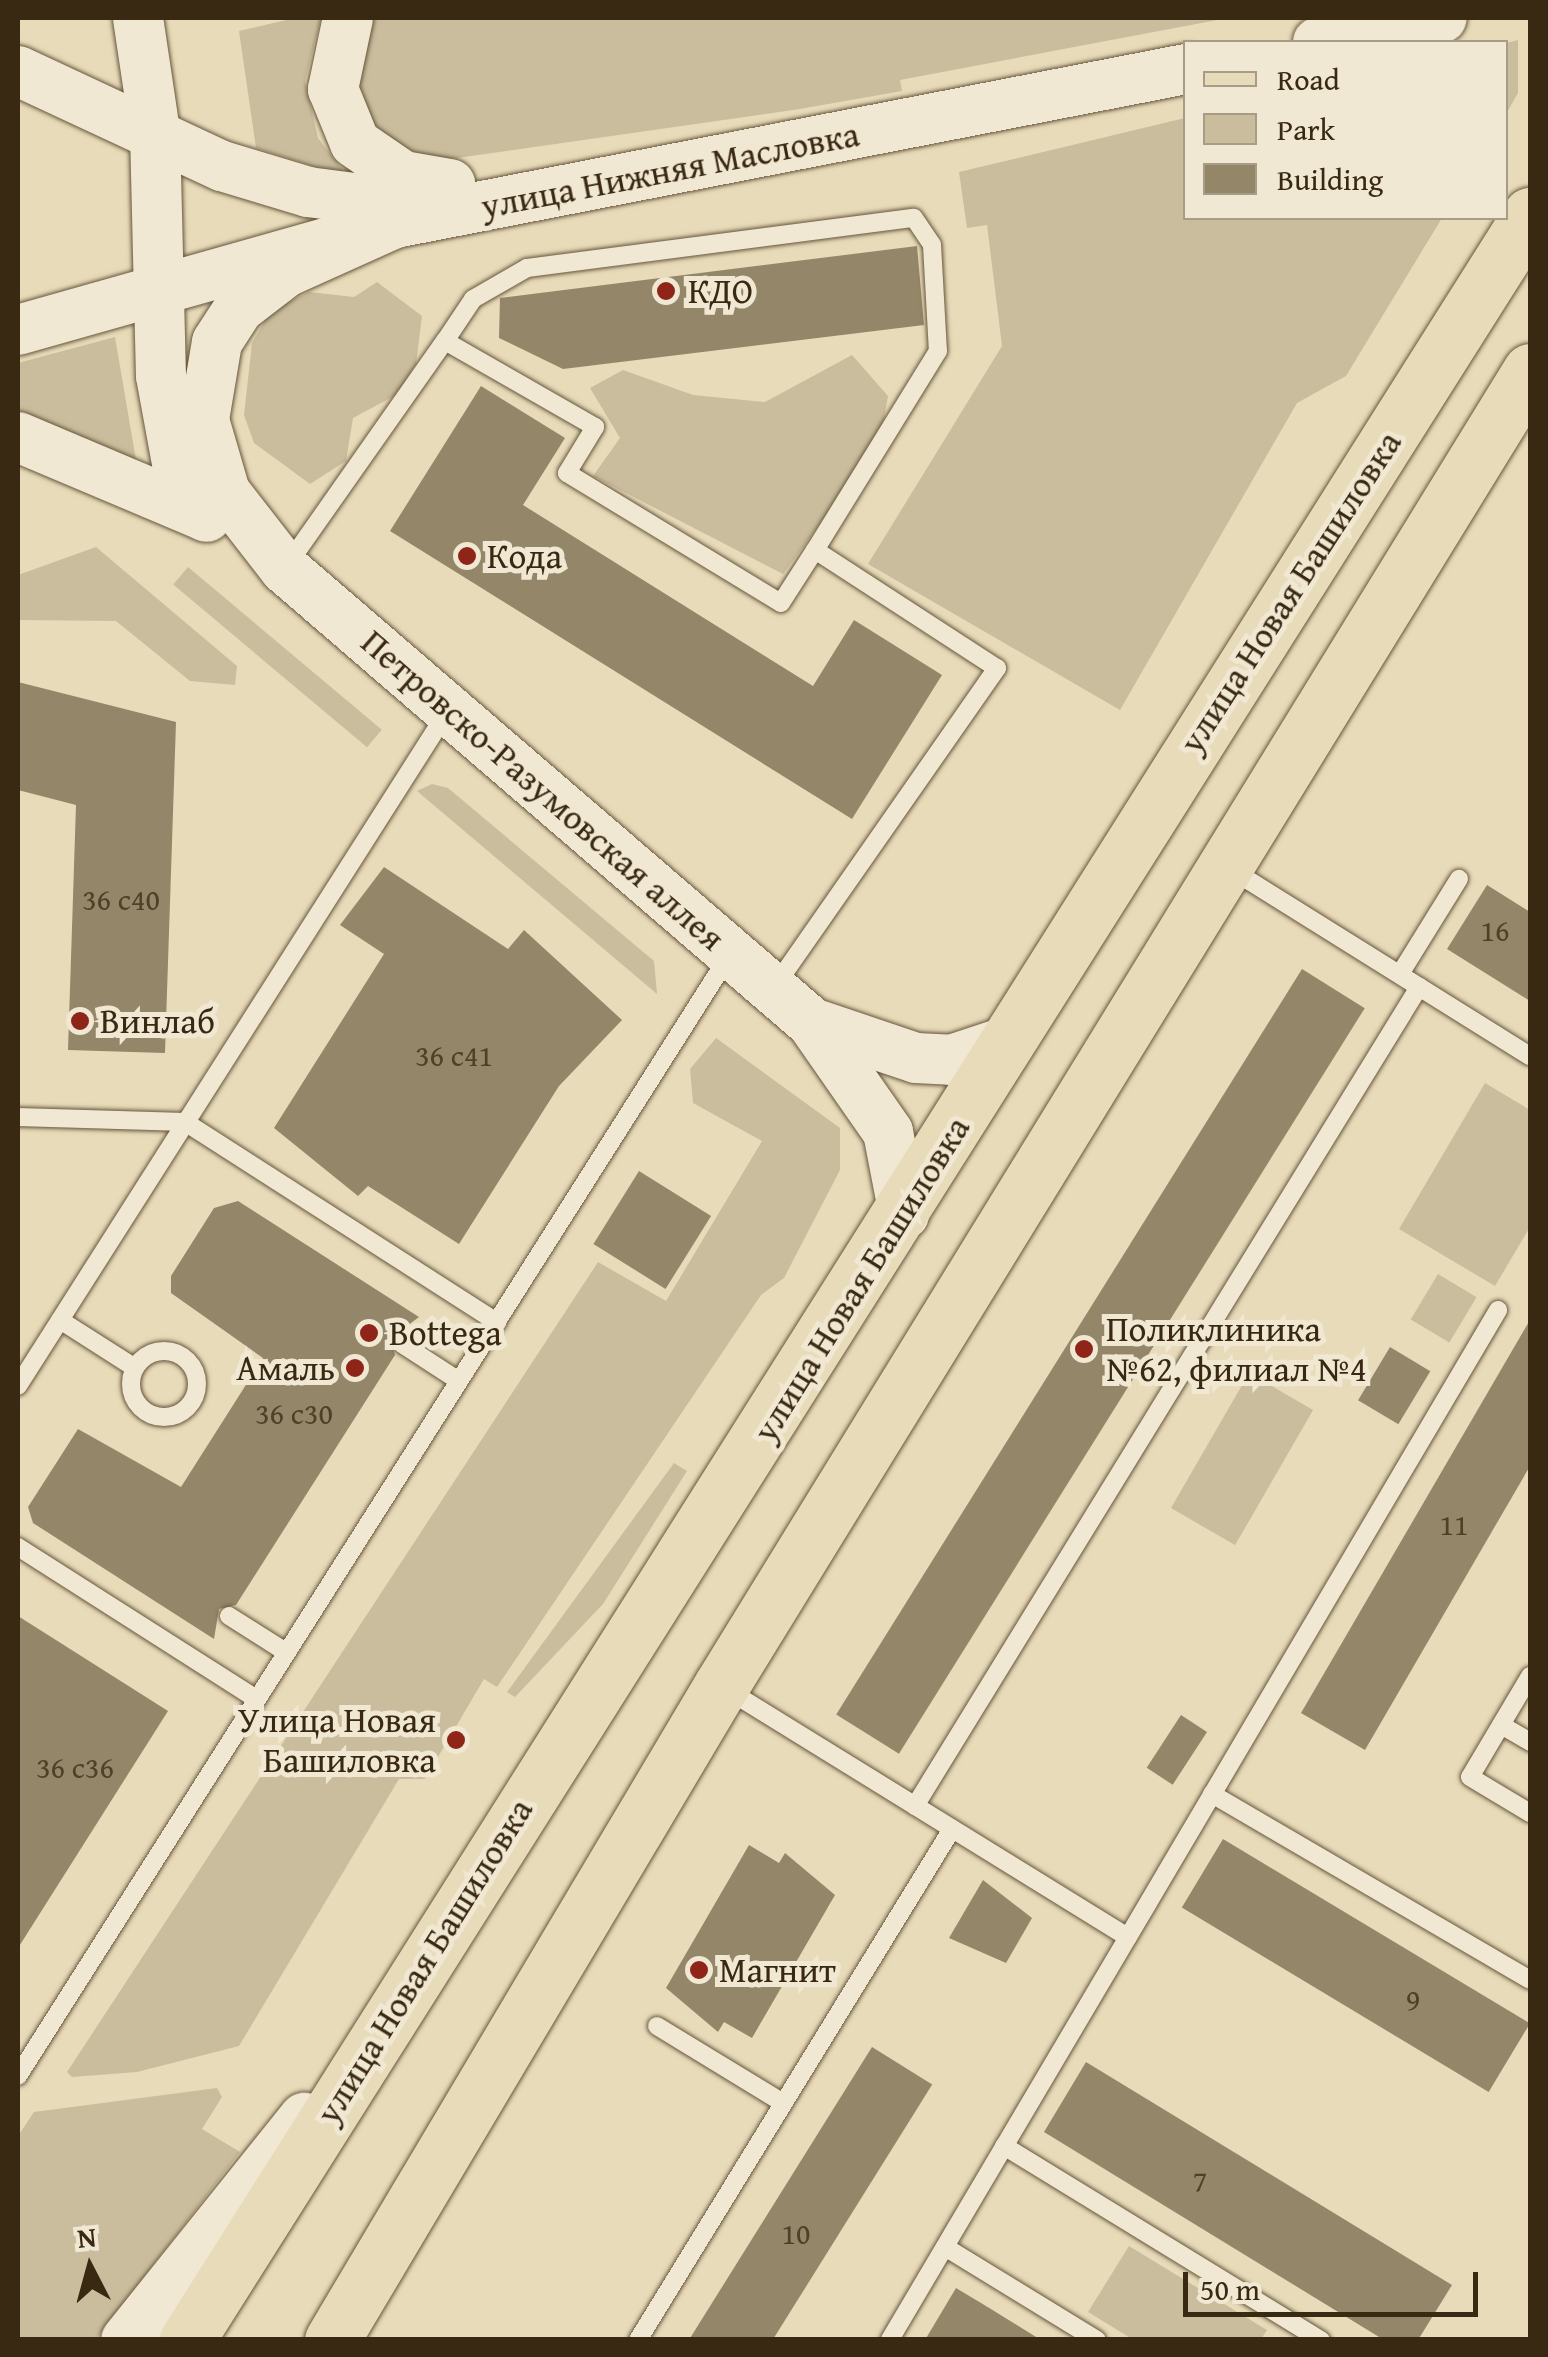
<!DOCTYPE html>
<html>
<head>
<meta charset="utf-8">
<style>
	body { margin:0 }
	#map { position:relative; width:1548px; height:2357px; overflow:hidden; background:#e8dbb9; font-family:"Gentium Book Plus",serif }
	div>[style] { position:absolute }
	.green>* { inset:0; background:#cabd9d; transform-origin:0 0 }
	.building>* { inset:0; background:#948669; transform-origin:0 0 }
	.roads { filter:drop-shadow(0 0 2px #66563c) drop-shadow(0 0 2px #66563c) }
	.lane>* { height:18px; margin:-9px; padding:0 9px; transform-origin:9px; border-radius:9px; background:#f0e8d2 }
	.lane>.ring { margin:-9px; padding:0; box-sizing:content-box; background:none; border:18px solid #f0e8d2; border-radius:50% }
	.secondary>* { height:50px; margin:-25px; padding:0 25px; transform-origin:25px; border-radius:25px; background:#f0e8d2 }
	.primary>* { height:55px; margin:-27.5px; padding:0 27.5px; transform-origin:27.5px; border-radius:27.5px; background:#e8dbb9 }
	.dots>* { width:28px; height:28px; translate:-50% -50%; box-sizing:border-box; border:5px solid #f0e8d2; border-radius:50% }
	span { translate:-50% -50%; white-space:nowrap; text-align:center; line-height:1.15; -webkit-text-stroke:10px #f0e8d2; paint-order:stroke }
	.number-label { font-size:30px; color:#504028 }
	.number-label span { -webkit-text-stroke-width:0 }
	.street-label { font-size:35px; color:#3a2912 }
	.poi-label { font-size:35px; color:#3a2912 }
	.left { translate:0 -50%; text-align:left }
	.right { translate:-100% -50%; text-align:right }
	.frame { position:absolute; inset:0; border:20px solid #3a2912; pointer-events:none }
	.legend { position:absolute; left:1183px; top:40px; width:325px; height:180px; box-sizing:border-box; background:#f0e8d2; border:2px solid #a79c85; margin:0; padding:12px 18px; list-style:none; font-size:30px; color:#3a2912 }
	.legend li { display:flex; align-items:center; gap:20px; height:50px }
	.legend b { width:50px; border:2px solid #a79c85 }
	.north { position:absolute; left:40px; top:2217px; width:100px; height:100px; -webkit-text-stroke:8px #f0e8d2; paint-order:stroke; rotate:354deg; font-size:28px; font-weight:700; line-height:40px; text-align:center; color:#3a2912 }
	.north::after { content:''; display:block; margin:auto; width:35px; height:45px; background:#3a2912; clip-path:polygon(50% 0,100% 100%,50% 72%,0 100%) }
	.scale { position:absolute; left:1183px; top:2272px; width:295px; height:45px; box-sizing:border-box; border:5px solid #3a2912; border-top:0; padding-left:12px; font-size:30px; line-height:35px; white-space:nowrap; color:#3a2912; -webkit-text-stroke:8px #f0e8d2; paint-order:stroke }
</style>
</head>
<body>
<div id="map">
	<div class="green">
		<div style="clip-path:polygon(295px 18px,321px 18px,305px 81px,318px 138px,348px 177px,256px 148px,239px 31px)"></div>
		<div style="clip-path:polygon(365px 18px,1228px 18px,900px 80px,902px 91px,800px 109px,436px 161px,382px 139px,355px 99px)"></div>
		<div style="clip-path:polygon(1518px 40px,1518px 93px,1506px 114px,1506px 43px)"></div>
		<div style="clip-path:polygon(1185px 118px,1186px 218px,1442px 218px,1346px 376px,1297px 403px,1120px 710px,868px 564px,1002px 346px,987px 225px,967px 228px,959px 172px)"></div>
		<div style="clip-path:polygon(377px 282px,422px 316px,416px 364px,396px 395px,353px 418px,346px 461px,310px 484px,254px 443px,244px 415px,252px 343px,270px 312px,309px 292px,354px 297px)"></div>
		<div style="clip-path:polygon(115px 337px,137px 466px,18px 417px,18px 363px)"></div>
		<div style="clip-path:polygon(852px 355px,888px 396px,880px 442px,783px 574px,593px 476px,620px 438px,590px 388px,623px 370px,693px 395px,765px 402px)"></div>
		<div style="clip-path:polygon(96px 547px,237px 666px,235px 685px,190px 681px,116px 621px,18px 620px,18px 575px)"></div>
		<div style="left:188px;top:567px;width:253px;height:23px;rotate:40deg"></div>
		<div style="clip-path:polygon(432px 784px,448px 788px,654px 961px,657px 994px,417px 791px)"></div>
		<div style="clip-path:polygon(716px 1038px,840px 1128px,840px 1170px,784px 1278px,761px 1295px,497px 1687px,484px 1679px,425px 1779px,399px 1779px,239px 2046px,137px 2072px,72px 2077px,67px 2072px,598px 1262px,666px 1301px,762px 1141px,693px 1103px,690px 1069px)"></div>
		<div style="clip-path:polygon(1485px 1083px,1530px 1110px,1530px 1227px,1495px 1286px,1399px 1229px)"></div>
		<div style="left:1438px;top:1274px;width:45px;height:53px;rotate:31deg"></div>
		<div style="left:1249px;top:1373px;width:74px;height:156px;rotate:30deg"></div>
		<div style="clip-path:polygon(674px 1463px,687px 1471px,603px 1604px,515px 1697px,507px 1692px)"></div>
		<div style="clip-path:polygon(217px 2088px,222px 2097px,202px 2129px,240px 2152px,96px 2339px,18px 2339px,18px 2136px,34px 2112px)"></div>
		<div style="clip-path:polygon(1129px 2246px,1267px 2330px,1261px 2339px,1132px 2339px,1088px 2312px)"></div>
	</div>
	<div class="building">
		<div style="clip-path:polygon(917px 246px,924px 325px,563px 369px,499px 338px,500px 298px)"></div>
		<div style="clip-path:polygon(481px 386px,565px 438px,523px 505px,813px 686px,854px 620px,942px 675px,852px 819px,390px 531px)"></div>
		<div style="clip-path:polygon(18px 682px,176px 722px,165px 1053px,68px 1050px,76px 805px,18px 790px)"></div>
		<div style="clip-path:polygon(384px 867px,508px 949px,524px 930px,622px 1020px,559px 1086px,459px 1244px,368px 1186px,358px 1196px,274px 1128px,384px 954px,340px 925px)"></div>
		<div style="clip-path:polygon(1487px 885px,1530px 912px,1530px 1001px,1447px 949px)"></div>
		<div style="left:1302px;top:969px;width:74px;height:879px;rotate:32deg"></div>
		<div style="left:639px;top:1171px;width:85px;height:86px;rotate:32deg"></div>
		<div style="clip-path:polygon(238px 1201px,419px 1317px,391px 1338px,395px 1355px,236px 1605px,219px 1609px,214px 1639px,33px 1523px,28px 1507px,78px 1429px,181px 1487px,263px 1358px,171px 1293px,171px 1276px,214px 1208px)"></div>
		<div style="clip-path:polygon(1530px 1320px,1530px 1466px,1365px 1750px,1301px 1713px)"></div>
		<div style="left:1390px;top:1347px;width:47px;height:62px;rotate:31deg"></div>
		<div style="clip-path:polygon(18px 1616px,168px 1711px,18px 1948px)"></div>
		<div style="left:1181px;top:1715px;width:31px;height:63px;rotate:33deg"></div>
		<div style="left:1223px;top:1839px;width:358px;height:80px;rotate:31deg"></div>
		<div style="clip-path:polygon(749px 1845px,779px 1863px,785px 1853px,835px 1895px,752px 2038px,724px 2022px,718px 2032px,666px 1988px)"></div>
		<div style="clip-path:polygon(983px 1880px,1032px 1918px,1006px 1963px,949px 1938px)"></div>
		<div style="left:872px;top:2047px;width:71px;height:347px;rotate:32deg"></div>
		<div style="clip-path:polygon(1086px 2062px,1452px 2285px,1418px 2340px,1384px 2340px,1044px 2132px)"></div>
		<div style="clip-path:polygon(956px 2288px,986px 2306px,1041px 2340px,925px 2340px)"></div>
	</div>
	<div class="roads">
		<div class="lane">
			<div style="left:445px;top:341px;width:50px;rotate:-56.3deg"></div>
			<div style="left:473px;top:299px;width:62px;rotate:-29.9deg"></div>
			<div style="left:527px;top:268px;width:390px;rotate:-7.4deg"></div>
			<div style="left:914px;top:218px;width:32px;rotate:56deg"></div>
			<div style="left:932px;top:245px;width:106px;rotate:86.8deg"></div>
			<div style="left:938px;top:351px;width:234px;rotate:121.7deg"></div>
			<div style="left:288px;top:564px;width:273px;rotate:-54.9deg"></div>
			<div style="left:445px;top:341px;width:173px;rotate:29.8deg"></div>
			<div style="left:595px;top:427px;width:54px;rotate:121.3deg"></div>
			<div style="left:567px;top:473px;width:250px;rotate:31.3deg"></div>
			<div style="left:781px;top:603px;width:63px;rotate:-57.3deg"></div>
			<div style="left:815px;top:550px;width:217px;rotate:33deg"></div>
			<div style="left:997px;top:668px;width:388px;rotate:124.9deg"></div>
			<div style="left:1232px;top:870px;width:351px;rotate:32deg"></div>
			<div style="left:1400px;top:974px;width:112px;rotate:-58.2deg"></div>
			<div style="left:18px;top:1117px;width:167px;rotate:1.7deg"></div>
			<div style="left:185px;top:1122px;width:371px;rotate:32.7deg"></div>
			<div style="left:60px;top:1320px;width:89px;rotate:32.6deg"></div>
			<div style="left:402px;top:1344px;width:68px;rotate:33deg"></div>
			<div class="ring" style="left:131px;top:1351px;width:48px;height:48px"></div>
			<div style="left:18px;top:1386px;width:799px;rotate:-57.52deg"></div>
			<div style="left:18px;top:1547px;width:283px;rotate:32.5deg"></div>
			<div style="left:229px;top:1616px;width:67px;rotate:32.3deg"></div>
			<div style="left:1530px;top:1676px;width:117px;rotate:120.7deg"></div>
			<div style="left:1470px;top:1777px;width:70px;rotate:31deg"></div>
			<div style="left:726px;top:1689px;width:472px;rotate:31.7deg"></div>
			<div style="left:1128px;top:1937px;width:468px;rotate:120.6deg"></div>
			<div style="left:1501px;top:1725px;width:34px;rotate:30deg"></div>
			<div style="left:1212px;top:1794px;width:368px;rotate:30.3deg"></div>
			<div style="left:915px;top:1806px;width:962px;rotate:-58.39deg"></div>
			<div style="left:1128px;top:1937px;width:728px;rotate:-59.45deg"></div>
			<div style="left:657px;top:2026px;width:148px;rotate:31.4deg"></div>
			<div style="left:18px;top:2076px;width:1329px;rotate:-57.6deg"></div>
			<div style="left:1004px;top:2146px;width:372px;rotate:31.5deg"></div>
			<div style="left:945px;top:2247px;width:178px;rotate:31.5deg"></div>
			<div style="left:638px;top:2340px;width:600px;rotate:-58.43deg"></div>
		</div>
		<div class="secondary">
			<div style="left:138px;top:18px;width:115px;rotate:81.5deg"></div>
			<div style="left:155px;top:132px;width:244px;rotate:88.6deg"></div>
			<div style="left:161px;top:376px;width:106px;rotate:79.6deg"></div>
			<div style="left:180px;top:480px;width:44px;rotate:55.2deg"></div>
			<div style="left:348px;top:18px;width:73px;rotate:101.9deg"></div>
			<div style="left:333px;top:89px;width:58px;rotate:67.8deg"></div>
			<div style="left:355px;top:143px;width:58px;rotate:34.5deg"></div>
			<div style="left:403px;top:176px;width:48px;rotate:9.7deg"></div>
			<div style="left:1318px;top:42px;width:126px;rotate:-11deg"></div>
			<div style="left:18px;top:71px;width:225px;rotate:25deg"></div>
			<div style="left:222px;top:166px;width:90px;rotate:16.8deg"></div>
			<div style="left:308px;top:192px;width:109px;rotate:7.4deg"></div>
			<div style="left:395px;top:223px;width:120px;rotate:155.8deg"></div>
			<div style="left:286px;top:272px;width:59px;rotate:142.5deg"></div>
			<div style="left:239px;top:308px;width:40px;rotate:122.9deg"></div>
			<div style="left:217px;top:342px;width:79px;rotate:99.5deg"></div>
			<div style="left:204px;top:420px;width:75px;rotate:73.7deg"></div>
			<div style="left:225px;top:492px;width:98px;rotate:52.1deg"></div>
			<div style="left:285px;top:569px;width:696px;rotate:40.74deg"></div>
			<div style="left:812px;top:1023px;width:133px;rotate:55.1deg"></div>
			<div style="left:888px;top:1132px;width:84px;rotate:79deg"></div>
			<div style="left:18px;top:330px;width:392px;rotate:-15.8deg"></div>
			<div style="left:395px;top:223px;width:806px;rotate:-11.02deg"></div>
			<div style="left:18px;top:437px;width:205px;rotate:22.9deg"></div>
			<div style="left:812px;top:1023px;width:110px;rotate:18.6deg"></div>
			<div style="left:916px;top:1058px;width:35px;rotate:3deg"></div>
			<div style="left:951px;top:1060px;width:63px;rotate:-18.4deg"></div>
			<div style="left:126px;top:2340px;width:285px;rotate:-51.3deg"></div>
		</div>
		<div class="primary">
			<div style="left:187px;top:2340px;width:2514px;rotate:-57.71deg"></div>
			<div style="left:332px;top:2340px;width:761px;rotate:-59.26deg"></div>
			<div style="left:721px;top:1686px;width:1544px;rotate:-58.4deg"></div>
		</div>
	</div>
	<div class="dots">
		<div style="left:666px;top:291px;background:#8f2418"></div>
		<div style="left:467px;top:556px;background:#8f2418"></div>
		<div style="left:80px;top:1021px;background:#8f2418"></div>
		<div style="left:369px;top:1333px;background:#8f2418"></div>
		<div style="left:1084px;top:1349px;background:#8f2418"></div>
		<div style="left:355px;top:1368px;background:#8f2418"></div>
		<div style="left:456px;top:1740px;background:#8f2418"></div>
		<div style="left:699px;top:1970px;background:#8f2418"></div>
	</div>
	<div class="number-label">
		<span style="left:121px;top:899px">36 с40</span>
		<span style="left:1495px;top:930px">16</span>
		<span style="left:454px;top:1055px">36 с41</span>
		<span style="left:294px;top:1413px">36 с30</span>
		<span style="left:1454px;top:1524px">11</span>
		<span style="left:75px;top:1767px">36 с36</span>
		<span style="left:1413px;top:1999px">9</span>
		<span style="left:1200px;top:2180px">7</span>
		<span style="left:796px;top:2233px">10</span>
	</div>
	<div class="street-label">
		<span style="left:670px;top:170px;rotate:-11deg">улица Нижняя Масловка</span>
		<span style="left:1290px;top:592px;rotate:-57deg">улица Новая Башиловка</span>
		<span style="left:543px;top:790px;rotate:41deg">Петровско-Разумовская аллея</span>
		<span style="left:861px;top:1279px;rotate:-58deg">улица Новая Башиловка</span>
		<span style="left:424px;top:1961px;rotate:-58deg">улица Новая Башиловка</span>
	</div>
	<div class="poi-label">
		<span class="left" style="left:688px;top:291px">КДО</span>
		<span class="left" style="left:487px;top:556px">Кода</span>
		<span class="left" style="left:100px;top:1021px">Винлаб</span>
		<span class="left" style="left:1106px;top:1349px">Поликлиника<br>№62, филиал №4</span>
		<span class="left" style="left:389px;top:1333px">Bottega</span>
		<span class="right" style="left:335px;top:1368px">Амаль</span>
		<span class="right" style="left:436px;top:1740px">Улица Новая<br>Башиловка</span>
		<span class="left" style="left:719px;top:1970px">Магнит</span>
	</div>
	<div class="frame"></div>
	<ul class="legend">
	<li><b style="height:12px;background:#e8dbb9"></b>Road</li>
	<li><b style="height:28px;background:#cabd9d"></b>Park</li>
	<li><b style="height:28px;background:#948669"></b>Building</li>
	</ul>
	<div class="north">N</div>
	<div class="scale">50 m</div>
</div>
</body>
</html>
